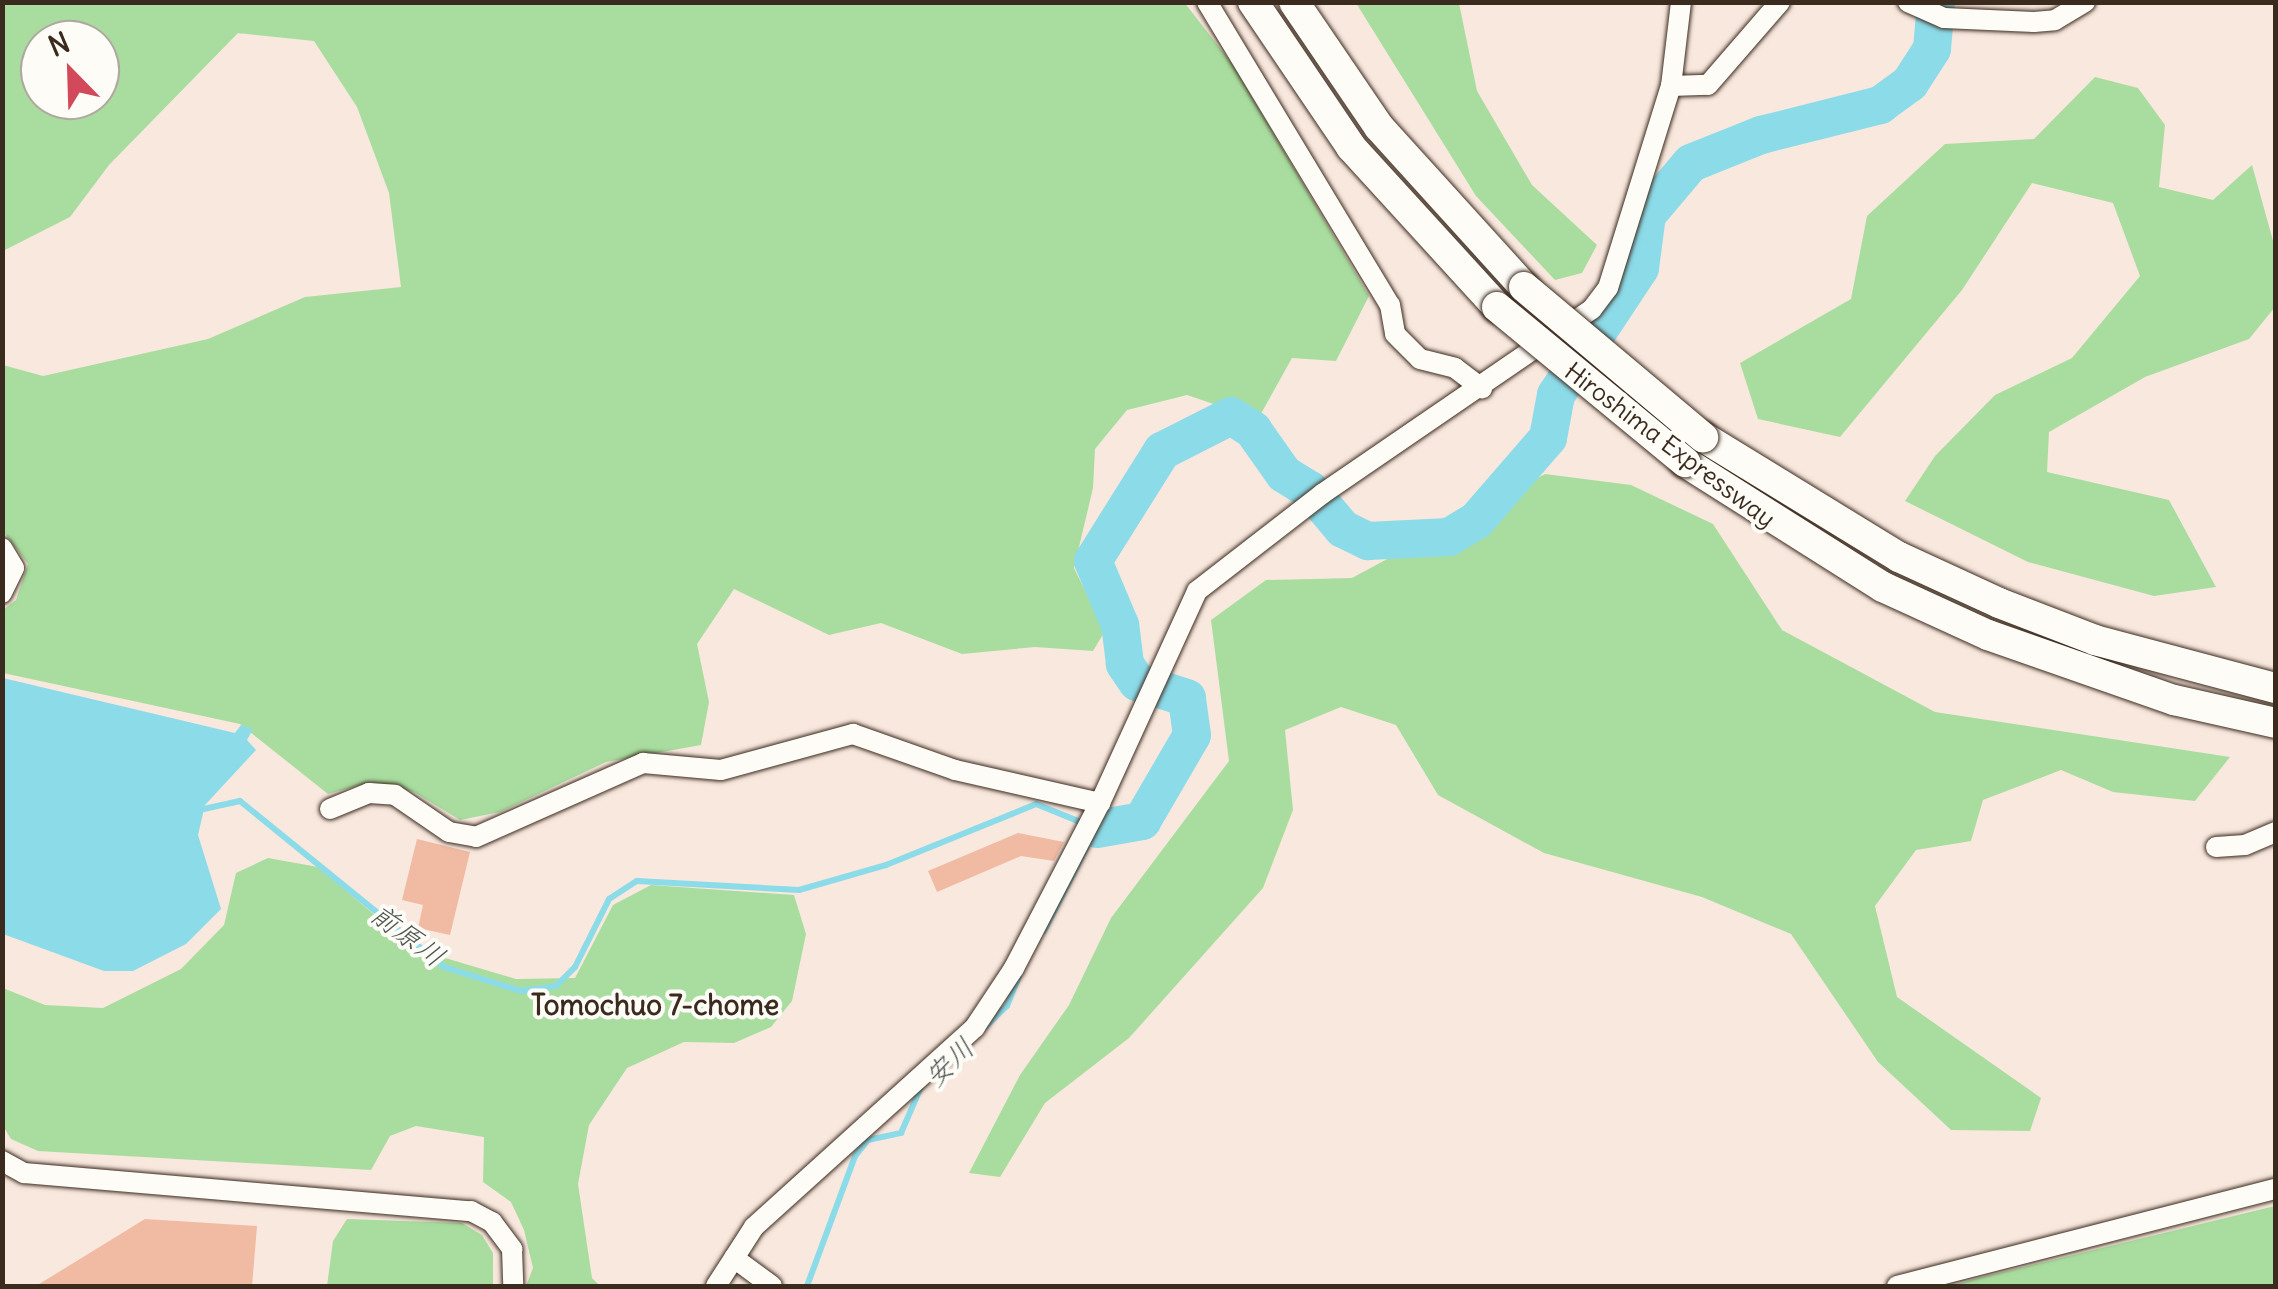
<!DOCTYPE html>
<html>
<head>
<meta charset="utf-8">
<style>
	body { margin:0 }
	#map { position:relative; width:2278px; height:1289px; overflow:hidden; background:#f9e8de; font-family:Delius,"Klee One",sans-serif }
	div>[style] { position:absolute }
	.green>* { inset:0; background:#a9dd9f }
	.water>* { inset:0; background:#8cdbe9 }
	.stream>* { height:6px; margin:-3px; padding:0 3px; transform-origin:3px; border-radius:3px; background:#8cdbe9 }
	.river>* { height:38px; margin:-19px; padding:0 19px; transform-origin:19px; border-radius:19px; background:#8cdbe9 }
	.building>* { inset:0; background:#f0baa3 }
	.roads { filter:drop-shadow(0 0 2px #3b2a1e) drop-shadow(0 0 2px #3b2a1e) }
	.minor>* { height:20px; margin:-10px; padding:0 10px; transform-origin:10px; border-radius:10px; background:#fdfcf7 }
	.highway>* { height:30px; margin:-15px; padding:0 15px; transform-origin:15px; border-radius:15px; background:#fdfcf7 }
	.bridges { filter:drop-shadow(0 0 2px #3b2a1e) drop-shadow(0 0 2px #3b2a1e) }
	.highway-bridge>* { height:30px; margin:-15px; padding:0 15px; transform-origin:15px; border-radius:15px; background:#fdfcf7 }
	span { translate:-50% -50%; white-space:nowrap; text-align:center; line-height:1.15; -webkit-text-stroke:8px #fdfcf7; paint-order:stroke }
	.street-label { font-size:25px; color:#3b2a1e }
	.water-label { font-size:28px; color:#4f5651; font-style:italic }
	.neighbourhood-label { font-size:28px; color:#3b2a1e; font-weight:700 }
	.frame { position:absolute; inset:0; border:5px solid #3b2a1e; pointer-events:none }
	.north { position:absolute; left:20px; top:20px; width:100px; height:100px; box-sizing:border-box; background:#fdfcf7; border:2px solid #afa8a0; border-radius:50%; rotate:337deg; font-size:28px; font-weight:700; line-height:40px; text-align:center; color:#3b2a1e }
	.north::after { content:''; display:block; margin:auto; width:35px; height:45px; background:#d1495b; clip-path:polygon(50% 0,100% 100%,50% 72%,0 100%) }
</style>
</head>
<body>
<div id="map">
	<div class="green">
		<div style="clip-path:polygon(evenodd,1184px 2px,1233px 65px,1369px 296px,1336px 361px,1292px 358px,1258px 419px,1187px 395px,1127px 410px,1095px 449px,1093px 488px,1074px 568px,1105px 631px,1093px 651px,1035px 647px,962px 654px,881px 623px,829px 635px,734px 589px,697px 644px,709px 702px,701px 745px,606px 762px,500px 812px,460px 820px,414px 792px,371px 782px,328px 794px,240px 724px,3px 673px,3px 610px,16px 600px,28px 564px,3px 531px,3px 365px,43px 376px,208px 339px,305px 297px,401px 287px,389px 193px,357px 107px,314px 41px,238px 33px,109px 165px,70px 217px,3px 251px,3px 3px,1184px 2px,40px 40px,100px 40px,100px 100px,40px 100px,40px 40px)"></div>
		<div style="clip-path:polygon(1356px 3px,1459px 3px,1477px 91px,1532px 185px,1597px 245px,1582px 273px,1555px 280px,1476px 196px)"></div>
		<div style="clip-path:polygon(2095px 77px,2138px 88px,2165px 125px,2159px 187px,2213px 200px,2252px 165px,2275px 248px,2275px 307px,2249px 339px,2145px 377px,2049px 432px,2047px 472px,2169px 500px,2216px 587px,2154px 596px,2028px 562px,1905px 501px,1935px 456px,1995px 395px,2072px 358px,2140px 276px,2113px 203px,2032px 183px,1962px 290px,1840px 437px,1758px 419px,1740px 363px,1851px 299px,1867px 216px,1945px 144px,2034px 139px)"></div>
		<div style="clip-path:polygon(1545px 474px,1631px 485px,1713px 524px,1782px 630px,1935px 712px,2230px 757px,2195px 801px,2113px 792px,2061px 770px,1983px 800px,1971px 841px,1916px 850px,1875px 906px,1897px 997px,2041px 1098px,2030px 1131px,1951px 1130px,1878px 1062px,1791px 934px,1702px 897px,1544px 853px,1438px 795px,1396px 725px,1341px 707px,1285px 730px,1293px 810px,1263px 888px,1129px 1038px,1045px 1103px,1000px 1177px,969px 1173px,1020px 1075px,1069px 1005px,1111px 918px,1229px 761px,1211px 620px,1266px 580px,1352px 578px)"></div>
		<div style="clip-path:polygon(268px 858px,318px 867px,415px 949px,516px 979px,575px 978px,613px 905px,651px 885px,794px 895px,806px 934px,792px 1001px,771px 1027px,734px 1043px,684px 1042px,627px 1068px,589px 1125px,578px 1184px,592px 1278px,600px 1286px,526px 1286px,533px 1268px,524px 1230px,511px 1202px,483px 1182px,484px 1137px,416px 1126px,390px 1136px,371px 1170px,38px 1151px,11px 1139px,3px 1126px,3px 988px,45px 1005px,103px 1008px,181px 969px,224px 925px,236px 873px)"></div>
		<div style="clip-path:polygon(2275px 1206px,2275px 1284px,1950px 1286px,1978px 1278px)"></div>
		<div style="clip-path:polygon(347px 1219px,462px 1223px,482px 1235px,493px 1253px,493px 1286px,327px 1286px,333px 1241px)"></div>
	</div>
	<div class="water">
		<div style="clip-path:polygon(3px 678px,235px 733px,241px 725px,253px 729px,247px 740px,256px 750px,205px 805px,198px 835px,221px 909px,186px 944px,133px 971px,104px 971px,3px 934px)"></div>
	</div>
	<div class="stream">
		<div style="left:199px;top:810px;width:42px;rotate:-12.4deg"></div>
		<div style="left:240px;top:801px;width:263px;rotate:39.1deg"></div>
		<div style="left:444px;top:967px;width:81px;rotate:17.3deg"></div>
		<div style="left:521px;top:991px;width:35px;rotate:-8deg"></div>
		<div style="left:556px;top:986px;width:27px;rotate:-45deg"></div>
		<div style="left:575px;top:967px;width:76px;rotate:-63.4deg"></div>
		<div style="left:609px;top:899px;width:33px;rotate:-33deg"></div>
		<div style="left:637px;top:881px;width:162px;rotate:3.2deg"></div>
		<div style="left:799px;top:890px;width:91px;rotate:-16deg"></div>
		<div style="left:886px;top:865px;width:162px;rotate:-22.1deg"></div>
		<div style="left:1036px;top:804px;width:45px;rotate:22deg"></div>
		<div style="left:1044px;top:931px;width:114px;rotate:-63deg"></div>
		<div style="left:985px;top:1027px;width:30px;rotate:-44deg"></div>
		<div style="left:1007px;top:1006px;width:31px;rotate:-68deg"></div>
		<div style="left:807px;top:1286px;width:139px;rotate:-69.7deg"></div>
		<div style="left:855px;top:1156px;width:21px;rotate:-51deg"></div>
		<div style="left:868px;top:1140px;width:34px;rotate:-12deg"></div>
		<div style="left:901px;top:1133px;width:50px;rotate:-66.5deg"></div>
	</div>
	<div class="river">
		<div style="left:1097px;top:829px;width:46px;rotate:-10.1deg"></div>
		<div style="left:1142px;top:821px;width:99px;rotate:-59.8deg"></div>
		<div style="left:1192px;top:735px;width:37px;rotate:-98deg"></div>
		<div style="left:1187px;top:698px;width:52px;rotate:-162.3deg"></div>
		<div style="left:1137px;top:682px;width:22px;rotate:-124deg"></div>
		<div style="left:1125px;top:664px;width:39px;rotate:-97deg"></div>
		<div style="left:1120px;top:625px;width:69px;rotate:-112.9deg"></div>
		<div style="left:1093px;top:561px;width:130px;rotate:-57.9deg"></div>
		<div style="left:1162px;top:451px;width:77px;rotate:-26.9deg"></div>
		<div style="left:1231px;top:416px;width:26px;rotate:32deg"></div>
		<div style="left:1253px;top:430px;width:54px;rotate:54.8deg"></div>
		<div style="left:1284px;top:474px;width:31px;rotate:32deg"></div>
		<div style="left:1310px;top:490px;width:51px;rotate:49.8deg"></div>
		<div style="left:1343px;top:529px;width:28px;rotate:26deg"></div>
		<div style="left:1368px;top:541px;width:81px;rotate:-2.8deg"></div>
		<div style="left:1449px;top:537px;width:31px;rotate:-31deg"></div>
		<div style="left:1476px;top:521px;width:110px;rotate:-49.1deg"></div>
		<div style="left:1548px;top:438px;width:44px;rotate:-79.5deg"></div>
		<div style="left:1556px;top:395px;width:152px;rotate:-56.5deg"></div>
		<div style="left:1640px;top:268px;width:53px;rotate:-82.5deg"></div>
		<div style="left:1647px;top:215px;width:68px;rotate:-49.8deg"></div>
		<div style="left:1691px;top:163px;width:75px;rotate:-21.8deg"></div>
		<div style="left:1761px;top:135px;width:123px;rotate:-14.1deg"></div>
		<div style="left:1880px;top:105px;width:37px;rotate:-36deg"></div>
		<div style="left:1910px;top:83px;width:40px;rotate:-57.1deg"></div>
		<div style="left:1932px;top:49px;width:47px;rotate:-85.1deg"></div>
	</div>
	<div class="building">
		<div style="clip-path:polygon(1018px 833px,1064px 842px,1054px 861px,1021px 856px,937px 892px,928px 871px)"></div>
		<div style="clip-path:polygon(417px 839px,470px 852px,450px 935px,418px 928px,423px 905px,402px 900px)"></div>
		<div style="clip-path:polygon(145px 1219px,257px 1226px,252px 1286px,36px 1286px)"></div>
	</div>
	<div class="roads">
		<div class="minor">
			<div style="left:1207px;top:2px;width:354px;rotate:58.9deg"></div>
			<div style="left:1390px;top:305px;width:29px;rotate:80deg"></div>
			<div style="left:1395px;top:334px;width:35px;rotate:45deg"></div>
			<div style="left:1420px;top:359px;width:36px;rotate:14deg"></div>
			<div style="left:1455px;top:368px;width:34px;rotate:37deg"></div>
			<div style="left:1908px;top:2px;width:39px;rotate:24deg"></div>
			<div style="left:1944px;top:18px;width:90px;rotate:2.5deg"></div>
			<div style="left:2034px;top:22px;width:21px;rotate:-5deg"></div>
			<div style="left:2055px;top:20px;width:35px;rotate:-31deg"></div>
			<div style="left:1671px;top:86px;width:37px;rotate:-2deg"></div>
			<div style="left:1708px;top:85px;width:110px;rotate:-49.1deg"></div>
			<div style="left:2px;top:548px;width:23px;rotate:59deg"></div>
			<div style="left:14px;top:568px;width:28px;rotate:116deg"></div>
			<div style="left:330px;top:809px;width:42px;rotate:-22.3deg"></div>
			<div style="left:369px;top:793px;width:26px;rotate:4deg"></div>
			<div style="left:395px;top:795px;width:65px;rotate:34.4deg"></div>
			<div style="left:449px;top:832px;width:27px;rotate:10deg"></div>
			<div style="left:476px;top:837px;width:183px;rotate:-23.9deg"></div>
			<div style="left:643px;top:763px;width:78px;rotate:5.1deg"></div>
			<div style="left:721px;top:770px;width:137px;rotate:-15.3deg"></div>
			<div style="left:853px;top:734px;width:108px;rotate:19.4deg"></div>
			<div style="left:955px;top:770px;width:149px;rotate:12.8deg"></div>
			<div style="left:2216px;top:847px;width:29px;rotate:-4deg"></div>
			<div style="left:2245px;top:845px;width:34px;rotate:-23deg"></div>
			<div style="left:2px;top:1161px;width:25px;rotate:29deg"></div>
			<div style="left:24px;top:1173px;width:449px;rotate:4.9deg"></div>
			<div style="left:471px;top:1211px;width:24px;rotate:28deg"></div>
			<div style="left:492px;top:1222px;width:34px;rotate:53deg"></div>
			<div style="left:512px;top:1249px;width:37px;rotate:88deg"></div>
			<div style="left:734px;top:1258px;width:47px;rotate:36.4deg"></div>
			<div style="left:716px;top:1286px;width:70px;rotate:-57.2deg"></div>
			<div style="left:754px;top:1227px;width:298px;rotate:-42.1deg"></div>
			<div style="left:975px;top:1027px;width:71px;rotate:-56.5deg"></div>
			<div style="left:1014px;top:968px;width:186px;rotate:-62.5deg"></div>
			<div style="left:1100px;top:803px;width:233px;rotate:-65.4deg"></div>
			<div style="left:1197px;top:591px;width:158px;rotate:-37.8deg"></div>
			<div style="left:1322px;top:494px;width:327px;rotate:-34.4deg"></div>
			<div style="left:1592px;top:309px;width:26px;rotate:-53deg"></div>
			<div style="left:1608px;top:288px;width:212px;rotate:-72.7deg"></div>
			<div style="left:1671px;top:86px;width:85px;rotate:-83.2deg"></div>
			<div style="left:1897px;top:1286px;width:391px;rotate:-14.4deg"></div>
		</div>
		<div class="highway">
			<div style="left:1253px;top:2px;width:175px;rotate:55.9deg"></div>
			<div style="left:1351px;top:147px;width:217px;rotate:47.6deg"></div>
			<div style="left:1294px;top:2px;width:151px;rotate:55.8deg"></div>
			<div style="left:1379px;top:127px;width:216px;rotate:47.8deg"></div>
			<div style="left:1703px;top:437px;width:230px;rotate:31.5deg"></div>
			<div style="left:1899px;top:557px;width:110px;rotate:24.7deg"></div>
			<div style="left:1999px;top:603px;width:103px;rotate:21.1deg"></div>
			<div style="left:2095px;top:640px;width:187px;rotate:14.9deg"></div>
			<div style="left:1685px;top:462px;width:234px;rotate:32.3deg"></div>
			<div style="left:1883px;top:587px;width:115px;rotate:24.6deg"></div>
			<div style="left:1988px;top:635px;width:197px;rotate:19.3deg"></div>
			<div style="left:2174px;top:700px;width:105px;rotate:12.7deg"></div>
		</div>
	</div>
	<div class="bridges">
		<div class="highway-bridge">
			<div style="left:1524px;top:287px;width:234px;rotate:40deg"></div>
			<div style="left:1497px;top:307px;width:244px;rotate:39.5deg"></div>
		</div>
	</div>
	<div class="street-label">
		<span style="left:1670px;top:445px;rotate:37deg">Hiroshima Expressway</span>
	</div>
	<div class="water-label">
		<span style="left:408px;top:935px;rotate:37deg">前原川</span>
		<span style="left:949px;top:1062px;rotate:-44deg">安川</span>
	</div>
	<div class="neighbourhood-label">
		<span style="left:655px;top:1005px">Tomochuo 7-chome</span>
	</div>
	<div class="frame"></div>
	<div class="north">N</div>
</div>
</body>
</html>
